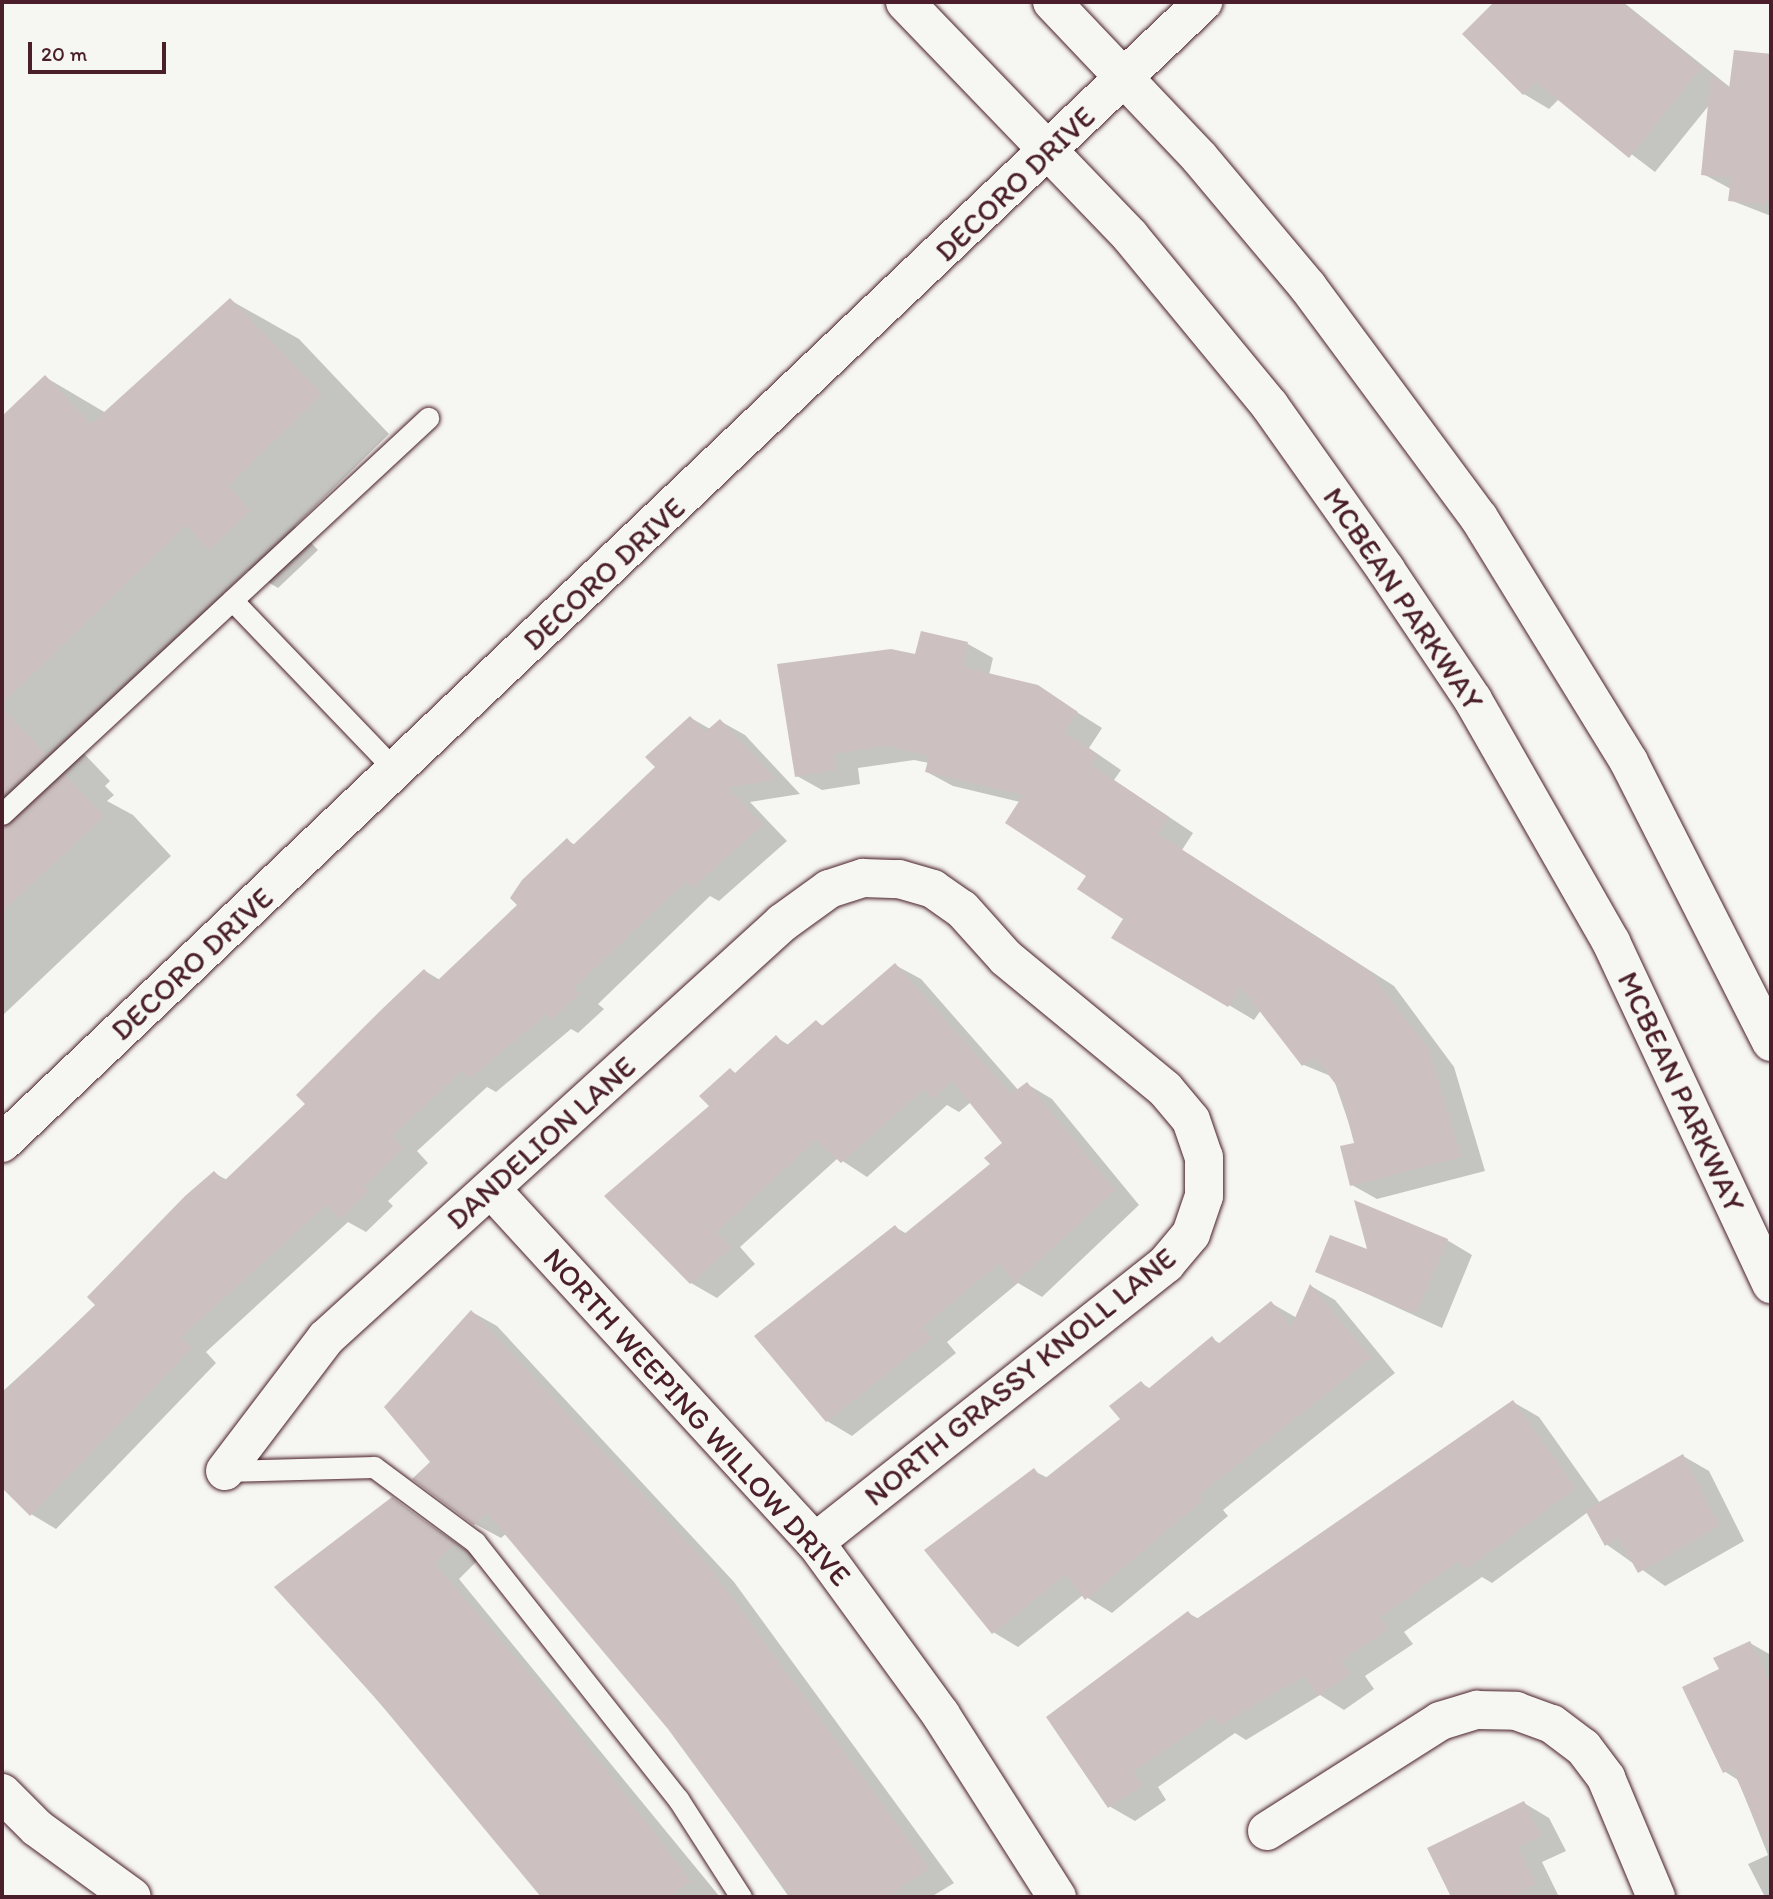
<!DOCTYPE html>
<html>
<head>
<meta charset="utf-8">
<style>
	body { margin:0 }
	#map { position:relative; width:1773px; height:1899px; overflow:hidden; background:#f6f6f2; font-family:Itim,sans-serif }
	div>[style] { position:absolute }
	.shadow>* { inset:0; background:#0003 }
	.building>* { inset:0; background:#ccc1c0 }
	.roads { filter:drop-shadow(0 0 2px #4a1f2b) drop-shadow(0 0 2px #4a1f2b) }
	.service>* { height:21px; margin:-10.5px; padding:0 10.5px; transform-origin:10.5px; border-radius:10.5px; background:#f6f6f2 }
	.minor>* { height:38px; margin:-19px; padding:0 19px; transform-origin:19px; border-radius:19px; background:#f6f6f2 }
	.secondary>* { height:38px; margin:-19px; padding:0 19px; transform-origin:19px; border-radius:19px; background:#f6f6f2 }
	span { translate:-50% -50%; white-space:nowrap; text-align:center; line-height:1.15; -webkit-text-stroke:6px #f6f6f2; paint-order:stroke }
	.street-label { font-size:30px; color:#4a1f2b }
	.frame { position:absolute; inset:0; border:4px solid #4a1f2b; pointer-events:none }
	.scale { position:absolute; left:28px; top:42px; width:138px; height:32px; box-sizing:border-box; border:4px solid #4a1f2b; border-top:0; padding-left:9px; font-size:21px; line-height:24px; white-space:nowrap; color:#4a1f2b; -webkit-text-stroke:5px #f6f6f2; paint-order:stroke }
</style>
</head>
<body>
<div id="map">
	<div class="shadow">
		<div style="clip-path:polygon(1497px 2px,1623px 2px,1731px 88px,1735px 52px,1771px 54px,1771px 216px,1730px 200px,1731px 189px,1703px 174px,1710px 104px,1655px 172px,1559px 99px,1549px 109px,1524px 94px,1464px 34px)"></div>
		<div style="clip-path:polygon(230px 300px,299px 339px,389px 434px,295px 526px,318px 550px,278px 588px,248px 570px,72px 741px,110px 781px,105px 786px,114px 795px,107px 801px,133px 815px,171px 856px,2px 1016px,2px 418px,45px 377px,106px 413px)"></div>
		<div style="clip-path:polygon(968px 644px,993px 658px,989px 675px,1037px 687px,1102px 728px,1089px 748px,1121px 770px,1114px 780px,1193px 833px,1182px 850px,1394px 986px,1454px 1067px,1485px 1171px,1377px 1199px,1352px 1185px,1356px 1144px,1333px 1077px,1304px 1065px,1261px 1010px,1254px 1020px,1114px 937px,1126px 918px,1020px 802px,953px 786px,927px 772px,929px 763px,914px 760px,858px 768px,860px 784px,822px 790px,797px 776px,916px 656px)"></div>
		<div style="clip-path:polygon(691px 718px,710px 729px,720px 721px,745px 735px,800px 794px,750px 802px,787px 841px,719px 901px,710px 896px,598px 1004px,604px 1009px,578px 1033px,571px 1029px,496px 1092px,487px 1087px,417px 1151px,428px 1163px,388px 1201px,393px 1206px,366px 1232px,348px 1222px,206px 1352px,216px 1363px,56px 1529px,31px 1514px,2px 1485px,2px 1392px,97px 1305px,214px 1173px,227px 1180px,307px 1104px,425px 971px,440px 980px,519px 905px,567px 840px,575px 845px,658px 768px)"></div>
		<div style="clip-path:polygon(895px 965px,921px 979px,1019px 1091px,1027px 1084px,1052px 1099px,1139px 1205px,1042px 1297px,1018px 1283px,947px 1342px,956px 1353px,852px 1436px,827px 1421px,895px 1227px,907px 1234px,992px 1165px,1005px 1143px,971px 1102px,959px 1112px,947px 1105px,867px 1177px,838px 1158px,740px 1247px,755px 1264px,717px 1298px,691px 1283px,607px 1196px,711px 1106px,730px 1070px,737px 1074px,776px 1037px,790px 1046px,816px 1022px,825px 1027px)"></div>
		<div style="clip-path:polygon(1447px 1240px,1472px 1255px,1442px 1328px,1317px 1271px,1370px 1252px)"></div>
		<div style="clip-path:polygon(1311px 1286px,1335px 1300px,1395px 1373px,1223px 1510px,1228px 1516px,1112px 1613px,1083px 1595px,1018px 1647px,993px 1632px,1034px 1471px,1048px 1478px,1122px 1419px,1141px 1383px,1151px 1389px,1212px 1339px,1221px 1344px,1271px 1303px,1297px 1318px)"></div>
		<div style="clip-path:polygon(472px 1312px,497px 1326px,734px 1582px,954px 1883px,931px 1897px,789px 1897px,670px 1728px,507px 1533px,501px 1538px,475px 1524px,432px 1462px)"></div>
		<div style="clip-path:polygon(1513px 1402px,1539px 1417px,1600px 1503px,1683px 1456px,1709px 1471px,1744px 1541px,1665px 1586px,1606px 1544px,1588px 1512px,1492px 1583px,1482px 1577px,1404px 1632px,1413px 1644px,1365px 1676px,1374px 1689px,1344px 1710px,1320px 1695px,1246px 1740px,1235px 1733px,1158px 1787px,1166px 1800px,1135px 1821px,1109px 1806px,1188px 1613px,1199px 1619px)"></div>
		<div style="clip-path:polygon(393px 1499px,479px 1559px,459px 1579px,720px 1897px,543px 1897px,469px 1803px,276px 1587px)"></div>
		<div style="clip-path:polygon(1750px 1643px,1771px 1655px,1771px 1897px,1765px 1897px,1748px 1864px,1768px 1855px,1738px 1780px,1724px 1771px,1721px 1670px)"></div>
		<div style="clip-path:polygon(1524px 1803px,1549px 1818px,1566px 1851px,1542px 1862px,1559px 1897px,1453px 1897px,1429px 1848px)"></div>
	</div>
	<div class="building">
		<div style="clip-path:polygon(1494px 2px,1621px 2px,1702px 67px,1629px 158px,1536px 82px,1523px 95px,1462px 34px)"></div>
		<div style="clip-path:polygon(1734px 50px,1771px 54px,1771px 205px,1728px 201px,1731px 178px,1701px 175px,1711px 74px,1729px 89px)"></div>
		<div style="clip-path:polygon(230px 298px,322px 394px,228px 486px,251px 510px,209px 550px,186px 525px,2px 704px,2px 416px,45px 375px,91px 424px)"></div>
		<div style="clip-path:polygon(921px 631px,968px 642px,963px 667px,1038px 685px,1078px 712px,1064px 732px,1097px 754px,1090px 764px,1169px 817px,1158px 834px,1368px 970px,1429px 1050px,1461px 1157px,1350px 1186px,1340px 1146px,1354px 1143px,1340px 1090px,1315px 1057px,1302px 1066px,1241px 987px,1228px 1007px,1111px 938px,1123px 919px,1077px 889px,1086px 876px,1005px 823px,1023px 795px,925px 772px,929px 756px,888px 746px,833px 754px,836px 770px,795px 777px,777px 664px,891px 649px,915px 654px)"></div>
		<div style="clip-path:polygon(2px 707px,46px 755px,2px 796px)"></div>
		<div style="clip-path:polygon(690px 716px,705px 732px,720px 719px,776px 780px,727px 787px,763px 825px,692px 888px,686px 881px,574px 988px,579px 994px,552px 1019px,547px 1014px,469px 1079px,462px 1071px,392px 1136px,403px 1148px,364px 1186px,369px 1191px,340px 1219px,326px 1205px,181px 1337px,192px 1348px,30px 1516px,2px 1488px,2px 1394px,95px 1305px,87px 1297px,185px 1196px,214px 1171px,224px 1181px,305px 1104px,296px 1095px,380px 1011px,424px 969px,436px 982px,517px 905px,510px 898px,522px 880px,567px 838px,573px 845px,655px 767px,645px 757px)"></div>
		<div style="clip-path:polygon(64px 774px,104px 816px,2px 912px,2px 827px)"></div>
		<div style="clip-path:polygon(895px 963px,1011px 1094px,1027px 1082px,1115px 1190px,1015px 1283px,999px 1263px,923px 1327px,932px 1338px,826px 1422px,754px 1336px,895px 1225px,903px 1235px,990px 1164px,984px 1158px,1002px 1143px,952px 1081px,933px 1099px,924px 1089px,841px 1163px,816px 1140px,716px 1232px,731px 1248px,690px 1284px,604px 1196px,709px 1106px,699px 1096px,730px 1068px,735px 1073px,776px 1035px,786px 1046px,816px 1020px,822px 1026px)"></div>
		<div style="clip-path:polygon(1354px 1200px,1448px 1239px,1416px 1314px,1315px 1272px,1330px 1235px,1367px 1249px)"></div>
		<div style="clip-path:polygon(1310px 1284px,1371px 1358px,1199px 1495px,1203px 1500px,1085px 1600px,1066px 1574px,992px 1634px,924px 1550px,1034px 1468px,1043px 1480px,1120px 1419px,1109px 1406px,1141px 1381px,1148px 1389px,1212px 1336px,1218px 1344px,1271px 1301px,1291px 1327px)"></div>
		<div style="clip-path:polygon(471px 1310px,708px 1565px,929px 1868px,887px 1897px,791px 1897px,668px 1729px,487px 1513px,474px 1525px,412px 1479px,430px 1462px,384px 1407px)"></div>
		<div style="clip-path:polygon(1513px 1400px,1576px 1488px,1465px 1570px,1459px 1561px,1380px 1617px,1388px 1629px,1341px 1661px,1350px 1674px,1318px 1696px,1304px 1676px,1219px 1726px,1213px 1717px,1133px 1772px,1142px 1785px,1108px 1808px,1046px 1717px,1188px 1611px,1195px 1620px)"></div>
		<div style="clip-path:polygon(1683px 1454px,1719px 1526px,1638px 1573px,1618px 1537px,1605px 1546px,1585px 1510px)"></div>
		<div style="clip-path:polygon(392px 1497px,455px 1544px,434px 1563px,557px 1706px,691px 1881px,669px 1897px,541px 1897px,373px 1695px,274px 1587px)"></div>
		<div style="clip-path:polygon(1750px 1641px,1771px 1684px,1771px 1855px,1732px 1768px,1723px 1773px,1682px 1687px,1719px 1669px,1713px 1658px)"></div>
		<div style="clip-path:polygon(1524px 1801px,1541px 1836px,1518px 1847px,1536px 1884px,1510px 1897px,1451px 1897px,1427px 1848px)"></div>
	</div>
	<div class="roads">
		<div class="service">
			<div style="left:232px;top:600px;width:237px;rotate:46.2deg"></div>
			<div style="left:2px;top:814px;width:582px;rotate:-42.91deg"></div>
			<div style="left:225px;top:1471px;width:149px;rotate:-1.5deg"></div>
			<div style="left:374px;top:1467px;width:126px;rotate:36.6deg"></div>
			<div style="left:475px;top:1542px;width:328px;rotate:51.7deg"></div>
			<div style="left:678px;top:1799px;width:117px;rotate:57.3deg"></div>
		</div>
		<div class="minor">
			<div style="left:491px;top:1189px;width:479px;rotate:47.5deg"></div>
			<div style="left:815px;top:1542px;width:214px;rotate:53.9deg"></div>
			<div style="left:941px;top:1715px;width:216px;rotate:57.5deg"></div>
			<div style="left:225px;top:1471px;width:167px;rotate:-52.8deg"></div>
			<div style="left:326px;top:1338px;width:617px;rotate:-42.3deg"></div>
			<div style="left:782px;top:923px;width:58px;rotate:-35.9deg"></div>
			<div style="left:829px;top:889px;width:36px;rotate:-18deg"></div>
			<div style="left:863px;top:878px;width:36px;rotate:2deg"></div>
			<div style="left:899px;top:879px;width:35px;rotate:16deg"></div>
			<div style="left:933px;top:889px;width:35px;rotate:35deg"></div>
			<div style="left:962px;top:909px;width:66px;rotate:48.1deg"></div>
			<div style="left:1006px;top:958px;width:206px;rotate:39.5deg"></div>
			<div style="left:1165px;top:1089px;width:40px;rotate:50deg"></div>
			<div style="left:1191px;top:1120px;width:39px;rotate:71deg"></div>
			<div style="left:1204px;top:1157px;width:39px;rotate:90deg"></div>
			<div style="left:1204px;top:1196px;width:40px;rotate:108.9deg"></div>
			<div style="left:1191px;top:1234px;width:39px;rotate:130deg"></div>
			<div style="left:1166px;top:1264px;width:448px;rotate:141.6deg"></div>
			<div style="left:2px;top:1793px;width:49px;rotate:45deg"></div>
			<div style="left:37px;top:1828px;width:117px;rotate:36deg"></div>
			<div style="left:1267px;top:1831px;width:205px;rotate:-32.4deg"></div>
			<div style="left:1440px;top:1721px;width:39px;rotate:-17deg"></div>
			<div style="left:1477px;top:1710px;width:39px;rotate:1deg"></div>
			<div style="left:1516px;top:1711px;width:38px;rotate:20deg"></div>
			<div style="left:1552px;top:1724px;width:39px;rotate:37deg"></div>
			<div style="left:1583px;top:1747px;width:39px;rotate:53deg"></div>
			<div style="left:1606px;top:1778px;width:129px;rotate:67.2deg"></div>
		</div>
		<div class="secondary">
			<div style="left:905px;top:2px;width:325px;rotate:46.1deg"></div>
			<div style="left:1130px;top:236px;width:220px;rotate:50.5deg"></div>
			<div style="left:1270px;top:406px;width:201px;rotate:54.7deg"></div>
			<div style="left:1386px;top:570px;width:156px;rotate:56.2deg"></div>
			<div style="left:1473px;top:700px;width:279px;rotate:60.3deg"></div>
			<div style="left:1611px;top:942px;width:378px;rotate:64.9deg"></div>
			<div style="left:1052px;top:2px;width:214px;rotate:46.5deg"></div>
			<div style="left:1199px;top:157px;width:170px;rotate:50deg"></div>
			<div style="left:1308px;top:287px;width:287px;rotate:53.5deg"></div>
			<div style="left:1479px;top:518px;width:286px;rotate:58.4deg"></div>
			<div style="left:1629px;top:762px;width:314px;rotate:63.1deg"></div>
			<div style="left:2px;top:1143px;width:1657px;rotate:-43.53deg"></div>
		</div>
	</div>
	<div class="street-label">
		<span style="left:1015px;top:184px;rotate:-44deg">DECORO DRIVE</span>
		<span style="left:604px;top:574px;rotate:-43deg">DECORO DRIVE</span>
		<span style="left:1403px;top:599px;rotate:56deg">MCBEAN PARKWAY</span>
		<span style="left:192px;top:964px;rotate:-43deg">DECORO DRIVE</span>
		<span style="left:1681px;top:1092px;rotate:65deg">MCBEAN PARKWAY</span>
		<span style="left:541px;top:1143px;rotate:-42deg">DANDELION LANE</span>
		<span style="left:1020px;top:1377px;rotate:-39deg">NORTH GRASSY KNOLL LANE</span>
		<span style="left:697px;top:1417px;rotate:48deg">NORTH WEEPING WILLOW DRIVE</span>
	</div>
	<div class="frame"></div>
	<div class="scale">20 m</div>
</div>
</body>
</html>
